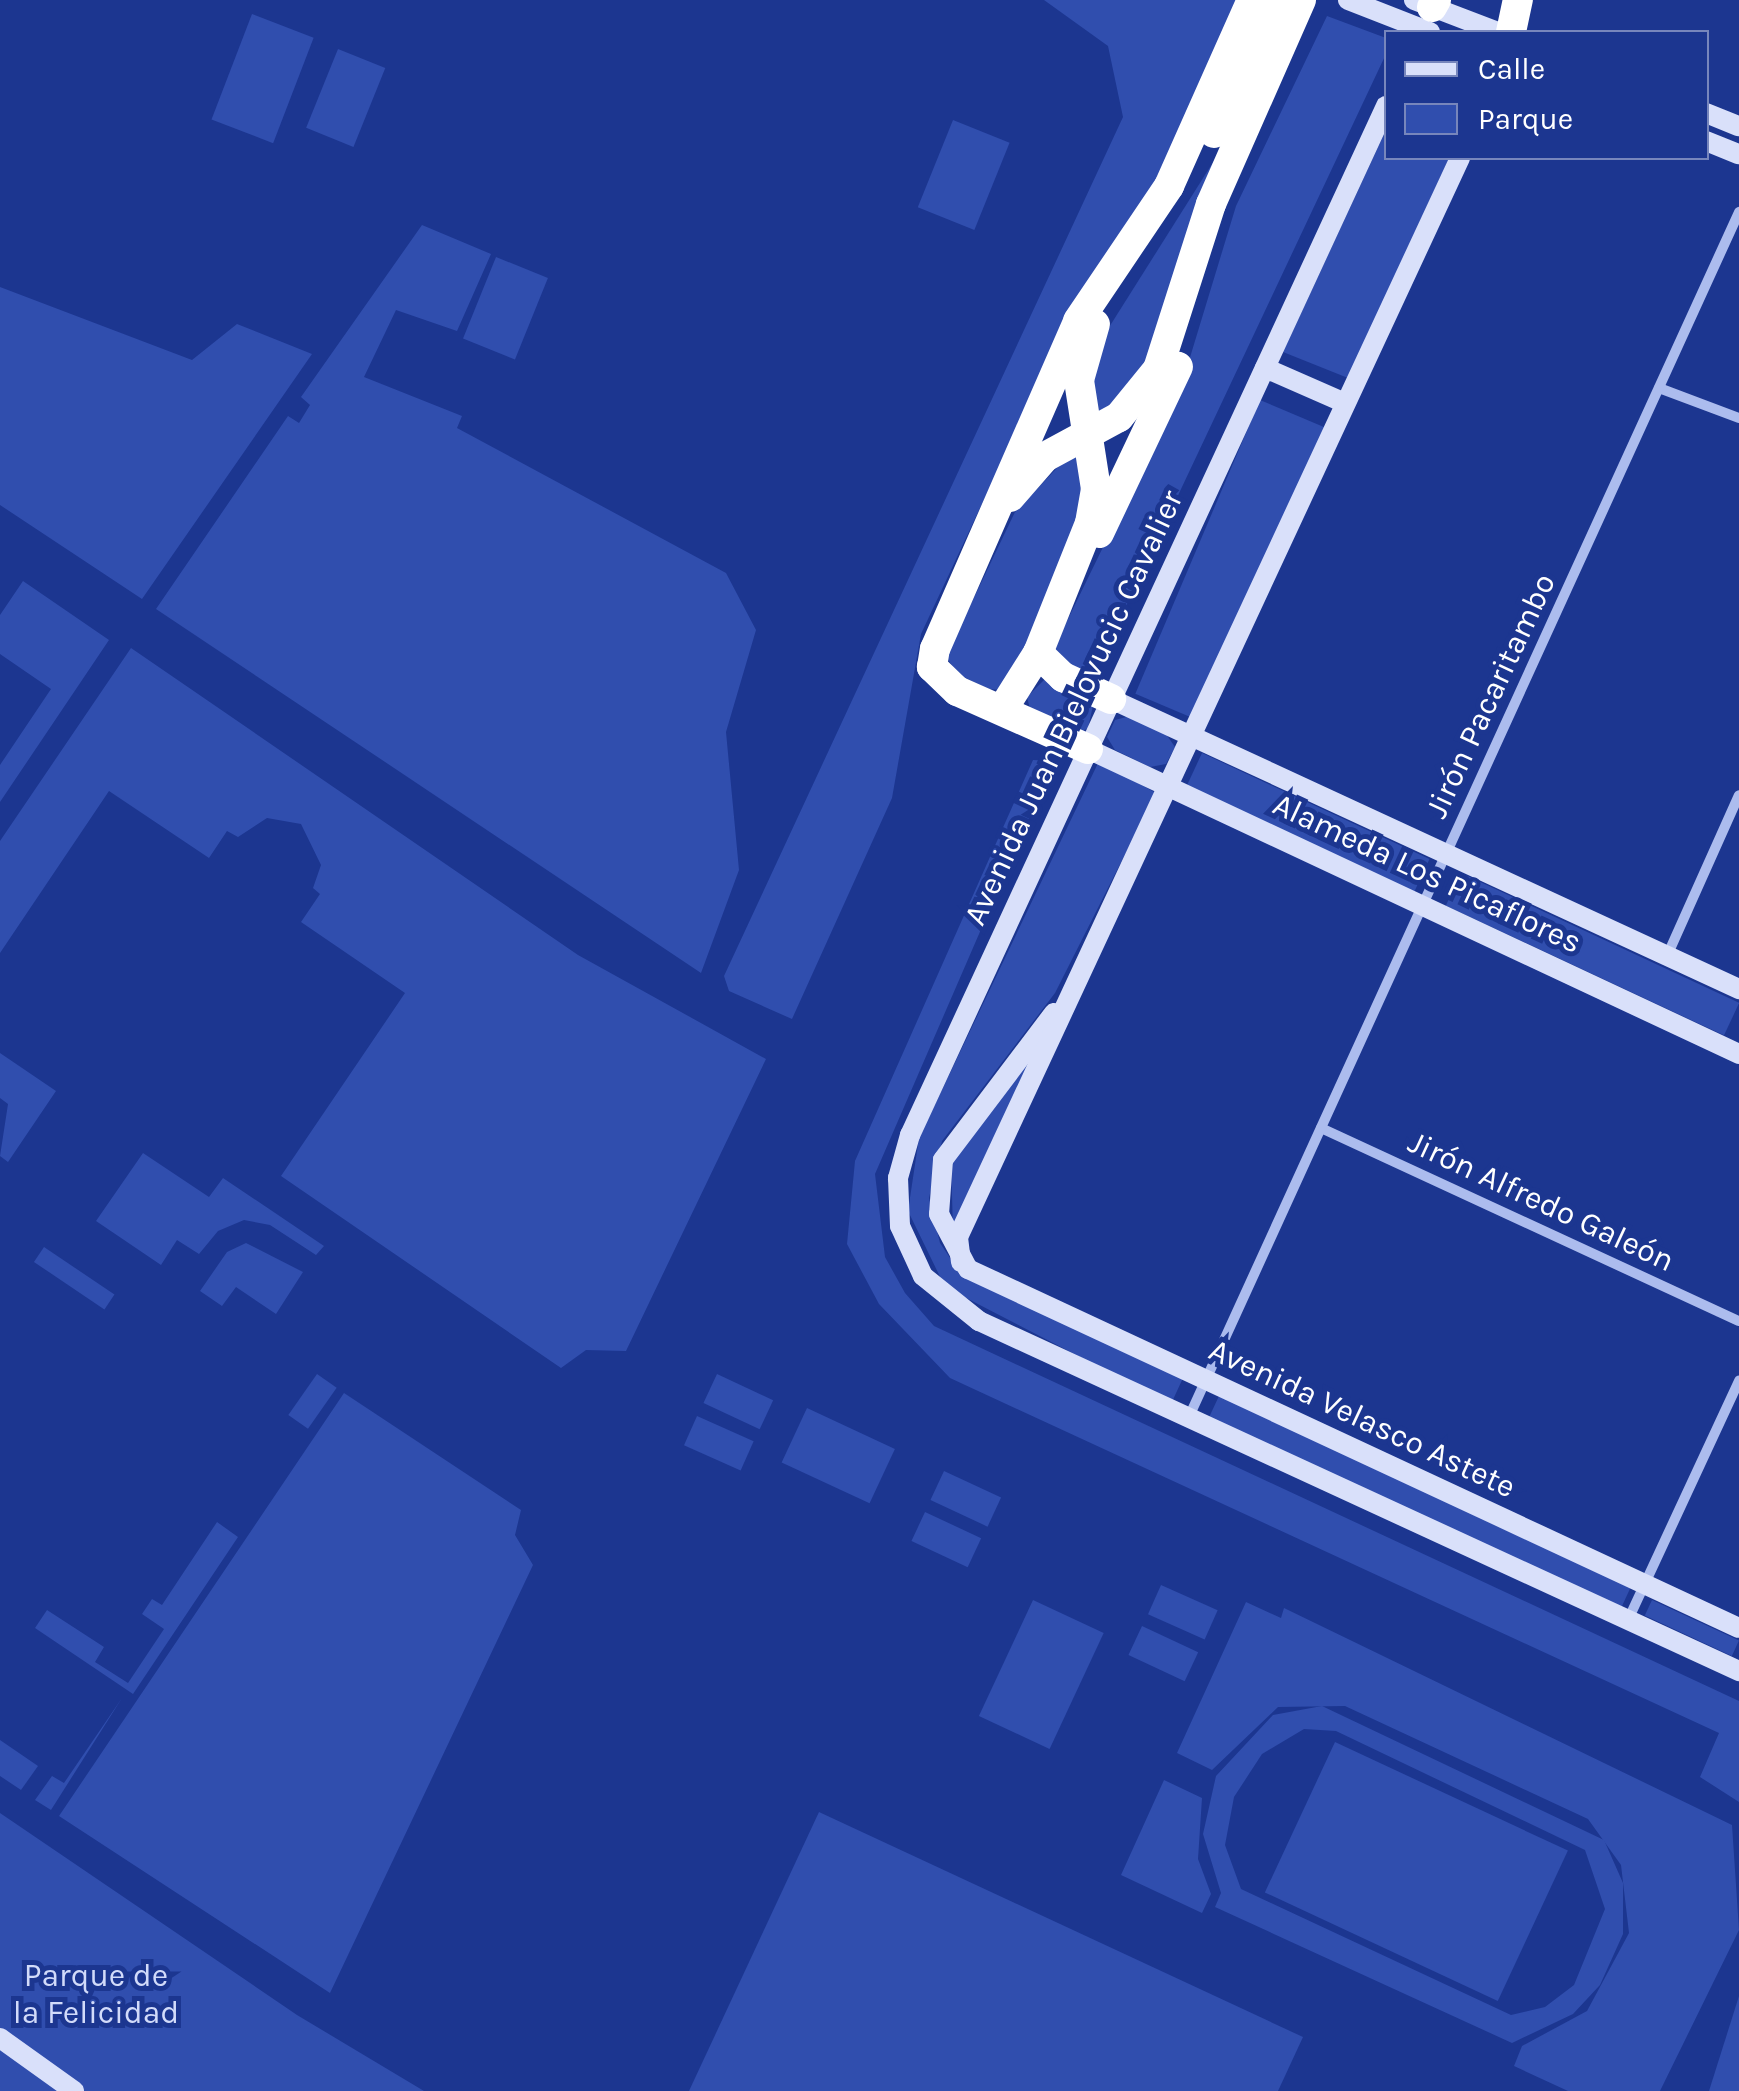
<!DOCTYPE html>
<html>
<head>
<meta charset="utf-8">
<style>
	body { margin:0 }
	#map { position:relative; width:1739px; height:2091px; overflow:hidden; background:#1c3690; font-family:Karla,sans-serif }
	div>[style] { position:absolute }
	.green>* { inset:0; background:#304eae; transform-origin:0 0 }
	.street>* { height:10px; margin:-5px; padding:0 5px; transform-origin:5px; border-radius:5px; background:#acbcee }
	.secondary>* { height:20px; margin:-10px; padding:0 10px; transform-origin:10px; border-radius:10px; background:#d9e0fa }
	.highway>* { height:30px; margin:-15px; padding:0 15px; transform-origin:15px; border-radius:15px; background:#fff }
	span { translate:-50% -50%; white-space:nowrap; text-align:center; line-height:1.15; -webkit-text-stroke:10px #1c3690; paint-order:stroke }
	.street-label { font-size:32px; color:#fff }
	.park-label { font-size:32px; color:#d2dbfa }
	.legend { position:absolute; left:1384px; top:30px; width:325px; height:130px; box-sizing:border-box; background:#1c3690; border:2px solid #7786bc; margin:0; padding:12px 18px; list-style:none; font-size:30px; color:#fff }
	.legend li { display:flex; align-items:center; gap:20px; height:50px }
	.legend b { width:50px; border:2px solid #7786bc }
</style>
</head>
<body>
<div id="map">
	<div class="green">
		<div style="clip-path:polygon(1044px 0,1242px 0,1153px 194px,1076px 303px,921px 634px,892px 798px,792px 1019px,729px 991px,724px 976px,1123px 117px,1108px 46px)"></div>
		<div style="left:252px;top:14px;width:66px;height:113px;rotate:21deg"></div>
		<div style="clip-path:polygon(1327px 16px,1386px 38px,1386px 54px,1092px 678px,1049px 658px,1181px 387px,1236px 206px)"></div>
		<div style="left:338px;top:49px;width:51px;height:85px;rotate:22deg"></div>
		<div style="left:953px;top:120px;width:61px;height:94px;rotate:22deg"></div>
		<div style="clip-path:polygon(1386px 130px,1386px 158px,1449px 158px,1348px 378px,1283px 352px)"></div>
		<div style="clip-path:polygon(1217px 156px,1141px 378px,1096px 418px,1090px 386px,1101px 340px)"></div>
		<div style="clip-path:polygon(422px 225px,491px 254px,457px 331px,396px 310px,364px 377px,462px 416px,457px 428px,726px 573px,756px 630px,726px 732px,739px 870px,701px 973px,156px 609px,288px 416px,299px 423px,310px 405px,301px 397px)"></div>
		<div style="left:496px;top:257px;width:56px;height:88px;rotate:22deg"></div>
		<div style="clip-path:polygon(0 287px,192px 360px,237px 324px,312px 354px,142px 599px,0 505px)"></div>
		<div style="left:1260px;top:400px;width:70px;height:319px;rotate:23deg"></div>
		<div style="clip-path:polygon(1075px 449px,1087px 487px,1036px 637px,1000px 690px,989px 689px,957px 674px,946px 656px,1015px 512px)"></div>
		<div style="clip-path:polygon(23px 581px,109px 640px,0 802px,0 765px,51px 689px,0 654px,0 615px)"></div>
		<div style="clip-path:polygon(131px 648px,578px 955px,766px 1059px,626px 1351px,586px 1350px,561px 1368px,281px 1176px,405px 993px,301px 922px,320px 894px,313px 888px,321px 865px,301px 824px,267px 818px,238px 837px,227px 831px,209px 858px,109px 791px,0 953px,0 841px)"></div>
		<div style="clip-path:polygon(1047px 677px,1094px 701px,1088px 728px,1078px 734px,1031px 713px,1027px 697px)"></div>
		<div style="clip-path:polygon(1130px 716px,1166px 734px,1175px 747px,1166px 764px,1150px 767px,1115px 750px,1107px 737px,1115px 720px)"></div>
		<div style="left:1202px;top:753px;width:251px;height:36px;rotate:25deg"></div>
		<div style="clip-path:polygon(1033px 760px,1054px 761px,875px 1174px,885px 1257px,905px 1293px,934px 1326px,1739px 1701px,1739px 1802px,1700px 1777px,1719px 1733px,950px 1378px,879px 1304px,847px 1244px,855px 1161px)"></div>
		<div style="clip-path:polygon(1099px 761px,1156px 793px,1055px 993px,942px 1141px,929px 1198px,940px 1243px,963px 1277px,1183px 1378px,1171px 1404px,945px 1287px,908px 1211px,919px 1138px)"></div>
		<div style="left:1461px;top:873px;width:307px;height:36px;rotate:25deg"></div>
		<div style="clip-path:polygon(0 1053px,56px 1091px,8px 1162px,0 1156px,8px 1104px,0 1098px)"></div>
		<div style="clip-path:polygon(1031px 1058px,953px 1231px,951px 1160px)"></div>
		<div style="clip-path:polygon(143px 1153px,209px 1197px,223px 1178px,324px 1246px,316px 1255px,270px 1225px,244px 1220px,218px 1231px,199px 1254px,177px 1240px,161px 1265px,96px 1221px)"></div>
		<div style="clip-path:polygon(246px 1243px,303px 1272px,276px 1314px,236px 1287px,222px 1306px,200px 1291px,227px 1252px)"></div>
		<div style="left:44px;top:1247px;width:85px;height:18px;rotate:34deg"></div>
		<div style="left:317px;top:1374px;width:24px;height:50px;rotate:35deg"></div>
		<div style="left:717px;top:1374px;width:62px;height:32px;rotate:25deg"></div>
		<div style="clip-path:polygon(344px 1393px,521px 1510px,515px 1535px,533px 1565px,330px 1993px,59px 1816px)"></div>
		<div style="left:1219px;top:1396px;width:454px;height:26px;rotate:25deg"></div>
		<div style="left:807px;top:1408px;width:97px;height:60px;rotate:25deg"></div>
		<div style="left:697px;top:1416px;width:62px;height:32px;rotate:24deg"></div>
		<div style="left:944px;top:1471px;width:63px;height:32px;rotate:25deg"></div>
		<div style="left:925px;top:1512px;width:62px;height:32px;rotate:25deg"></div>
		<div style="clip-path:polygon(217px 1522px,238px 1537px,133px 1694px,35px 1628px,47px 1610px,104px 1647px,95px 1662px,128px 1683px,164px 1629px,142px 1614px,152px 1599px,162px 1605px)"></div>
		<div style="left:1161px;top:1585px;width:62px;height:32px;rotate:24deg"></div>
		<div style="left:1033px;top:1600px;width:78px;height:128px;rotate:25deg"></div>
		<div style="left:1652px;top:1600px;width:96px;height:17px;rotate:25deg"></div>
		<div style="clip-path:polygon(1246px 1602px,1281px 1618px,1284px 1608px,1732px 1825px,1739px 1930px,1660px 2091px,1568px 2091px,1514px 2066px,1522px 2046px,1587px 2011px,1629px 1933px,1621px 1865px,1588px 1819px,1345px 1706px,1278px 1707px,1212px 1770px,1177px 1753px)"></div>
		<div style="left:1142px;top:1626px;width:62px;height:32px;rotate:25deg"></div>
		<div style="clip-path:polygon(122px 1698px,51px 1810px,35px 1800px,52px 1776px,64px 1783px)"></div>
		<div style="clip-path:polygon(evenodd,1322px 1706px,1604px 1840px,1623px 1883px,1623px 1934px,1600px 1985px,1573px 2014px,1512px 2043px,1215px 1907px,1221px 1893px,1203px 1834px,1216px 1776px,1273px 1715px,1322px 1706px,1304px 1729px,1336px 1731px,1585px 1850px,1605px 1909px,1574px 1985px,1545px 2007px,1511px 2015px,1241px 1889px,1225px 1845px,1234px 1797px,1262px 1754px,1304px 1729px)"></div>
		<div style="clip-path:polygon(0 1740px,38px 1766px,21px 1790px,0 1776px)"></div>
		<div style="left:1335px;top:1742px;width:257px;height:166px;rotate:25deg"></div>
		<div style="clip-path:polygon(1164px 1780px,1202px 1798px,1198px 1859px,1211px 1894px,1202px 1913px,1121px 1875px)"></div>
		<div style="clip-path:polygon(819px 1812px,1303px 2037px,1278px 2091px,689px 2091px)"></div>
		<div style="clip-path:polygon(0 1813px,297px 2015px,424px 2091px,0 2091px)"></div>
		<div style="clip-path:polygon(1739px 1996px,1739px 2091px,1709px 2091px)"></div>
	</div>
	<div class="street">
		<div style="left:1659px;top:388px;width:85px;rotate:20.6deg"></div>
		<div style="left:1667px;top:956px;width:176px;rotate:-65.9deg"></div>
		<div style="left:1321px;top:1128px;width:460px;rotate:24.8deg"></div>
		<div style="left:1188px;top:1419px;width:1327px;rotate:-65.46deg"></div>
		<div style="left:1628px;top:1620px;width:264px;rotate:-65.1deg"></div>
	</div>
	<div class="secondary">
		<div style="left:1348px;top:0;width:88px;rotate:21.3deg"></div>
		<div style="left:1414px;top:0;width:90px;rotate:20.9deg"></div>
		<div style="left:1386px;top:106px;width:1134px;rotate:114.82deg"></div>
		<div style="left:910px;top:1135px;width:45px;rotate:105.6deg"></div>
		<div style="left:898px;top:1178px;width:48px;rotate:87.6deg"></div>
		<div style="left:900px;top:1226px;width:55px;rotate:65.3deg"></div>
		<div style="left:923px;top:1276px;width:72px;rotate:38.8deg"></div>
		<div style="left:979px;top:1321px;width:837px;rotate:24.73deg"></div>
		<div style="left:1706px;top:113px;width:35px;rotate:22deg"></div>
		<div style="left:1706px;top:141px;width:35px;rotate:22deg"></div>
		<div style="left:1265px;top:368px;width:87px;rotate:23.6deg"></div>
		<div style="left:1111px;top:699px;width:692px;rotate:24.79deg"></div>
		<div style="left:1088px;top:749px;width:719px;rotate:25.1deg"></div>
		<div style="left:1054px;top:1013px;width:184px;rotate:127.1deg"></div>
		<div style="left:943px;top:1160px;width:54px;rotate:94.2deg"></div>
		<div style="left:939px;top:1214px;width:62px;rotate:62.2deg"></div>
		<div style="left:968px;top:1269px;width:850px;rotate:24.97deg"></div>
		<div style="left:961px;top:1262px;width:25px;rotate:-97deg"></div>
		<div style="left:958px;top:1237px;width:1190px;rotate:-65.05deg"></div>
		<div style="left:0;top:2038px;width:91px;rotate:35.6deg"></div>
	</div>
	<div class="highway">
		<div style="left:1432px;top:7px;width:8px;rotate:-60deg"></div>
		<div style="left:1511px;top:32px;width:33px;rotate:-78deg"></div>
		<div style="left:1214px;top:133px;width:147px;rotate:-64.7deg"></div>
		<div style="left:1010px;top:497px;width:53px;rotate:-48.8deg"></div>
		<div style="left:1045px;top:457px;width:84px;rotate:-28.4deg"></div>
		<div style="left:1119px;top:417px;width:62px;rotate:-50.9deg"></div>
		<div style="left:1158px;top:369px;width:173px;rotate:-72.2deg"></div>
		<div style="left:1211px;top:204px;width:223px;rotate:-66.2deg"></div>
		<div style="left:1099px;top:533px;width:184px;rotate:-64.6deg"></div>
		<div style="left:1038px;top:653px;width:35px;rotate:44deg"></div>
		<div style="left:1063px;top:677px;width:53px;rotate:24.6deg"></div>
		<div style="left:1002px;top:710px;width:67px;rotate:-57.7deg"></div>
		<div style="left:1038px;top:653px;width:140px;rotate:-68.2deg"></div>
		<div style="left:1090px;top:523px;width:35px;rotate:-80deg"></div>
		<div style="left:1096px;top:489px;width:110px;rotate:-98.9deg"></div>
		<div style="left:1079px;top:380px;width:58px;rotate:-74.1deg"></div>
		<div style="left:1088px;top:749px;width:143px;rotate:-156.1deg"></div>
		<div style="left:957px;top:691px;width:35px;rotate:-136deg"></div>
		<div style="left:932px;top:667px;width:18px;rotate:-81deg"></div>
		<div style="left:935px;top:649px;width:358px;rotate:-66.4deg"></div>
		<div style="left:1078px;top:321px;width:163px;rotate:-56deg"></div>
		<div style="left:1169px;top:186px;width:204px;rotate:-66deg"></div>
	</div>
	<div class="street-label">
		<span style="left:1491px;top:696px;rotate:-65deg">Jirón Pacaritambo</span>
		<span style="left:1074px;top:708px;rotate:-65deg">Avenida Juan Bielovucic Cavalier</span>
		<span style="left:1427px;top:874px;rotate:25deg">Alameda Los Picaflores</span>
		<span style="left:1541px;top:1202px;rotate:25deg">Jirón Alfredo Galeón</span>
		<span style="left:1362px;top:1419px;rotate:25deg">Avenida Velasco Astete</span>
	</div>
	<div class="park-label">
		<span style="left:96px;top:1995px">Parque de<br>la Felicidad</span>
	</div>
	<ul class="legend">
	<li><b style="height:12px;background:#d9e0fa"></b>Calle</li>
	<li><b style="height:28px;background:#304eae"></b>Parque</li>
	</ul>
</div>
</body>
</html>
